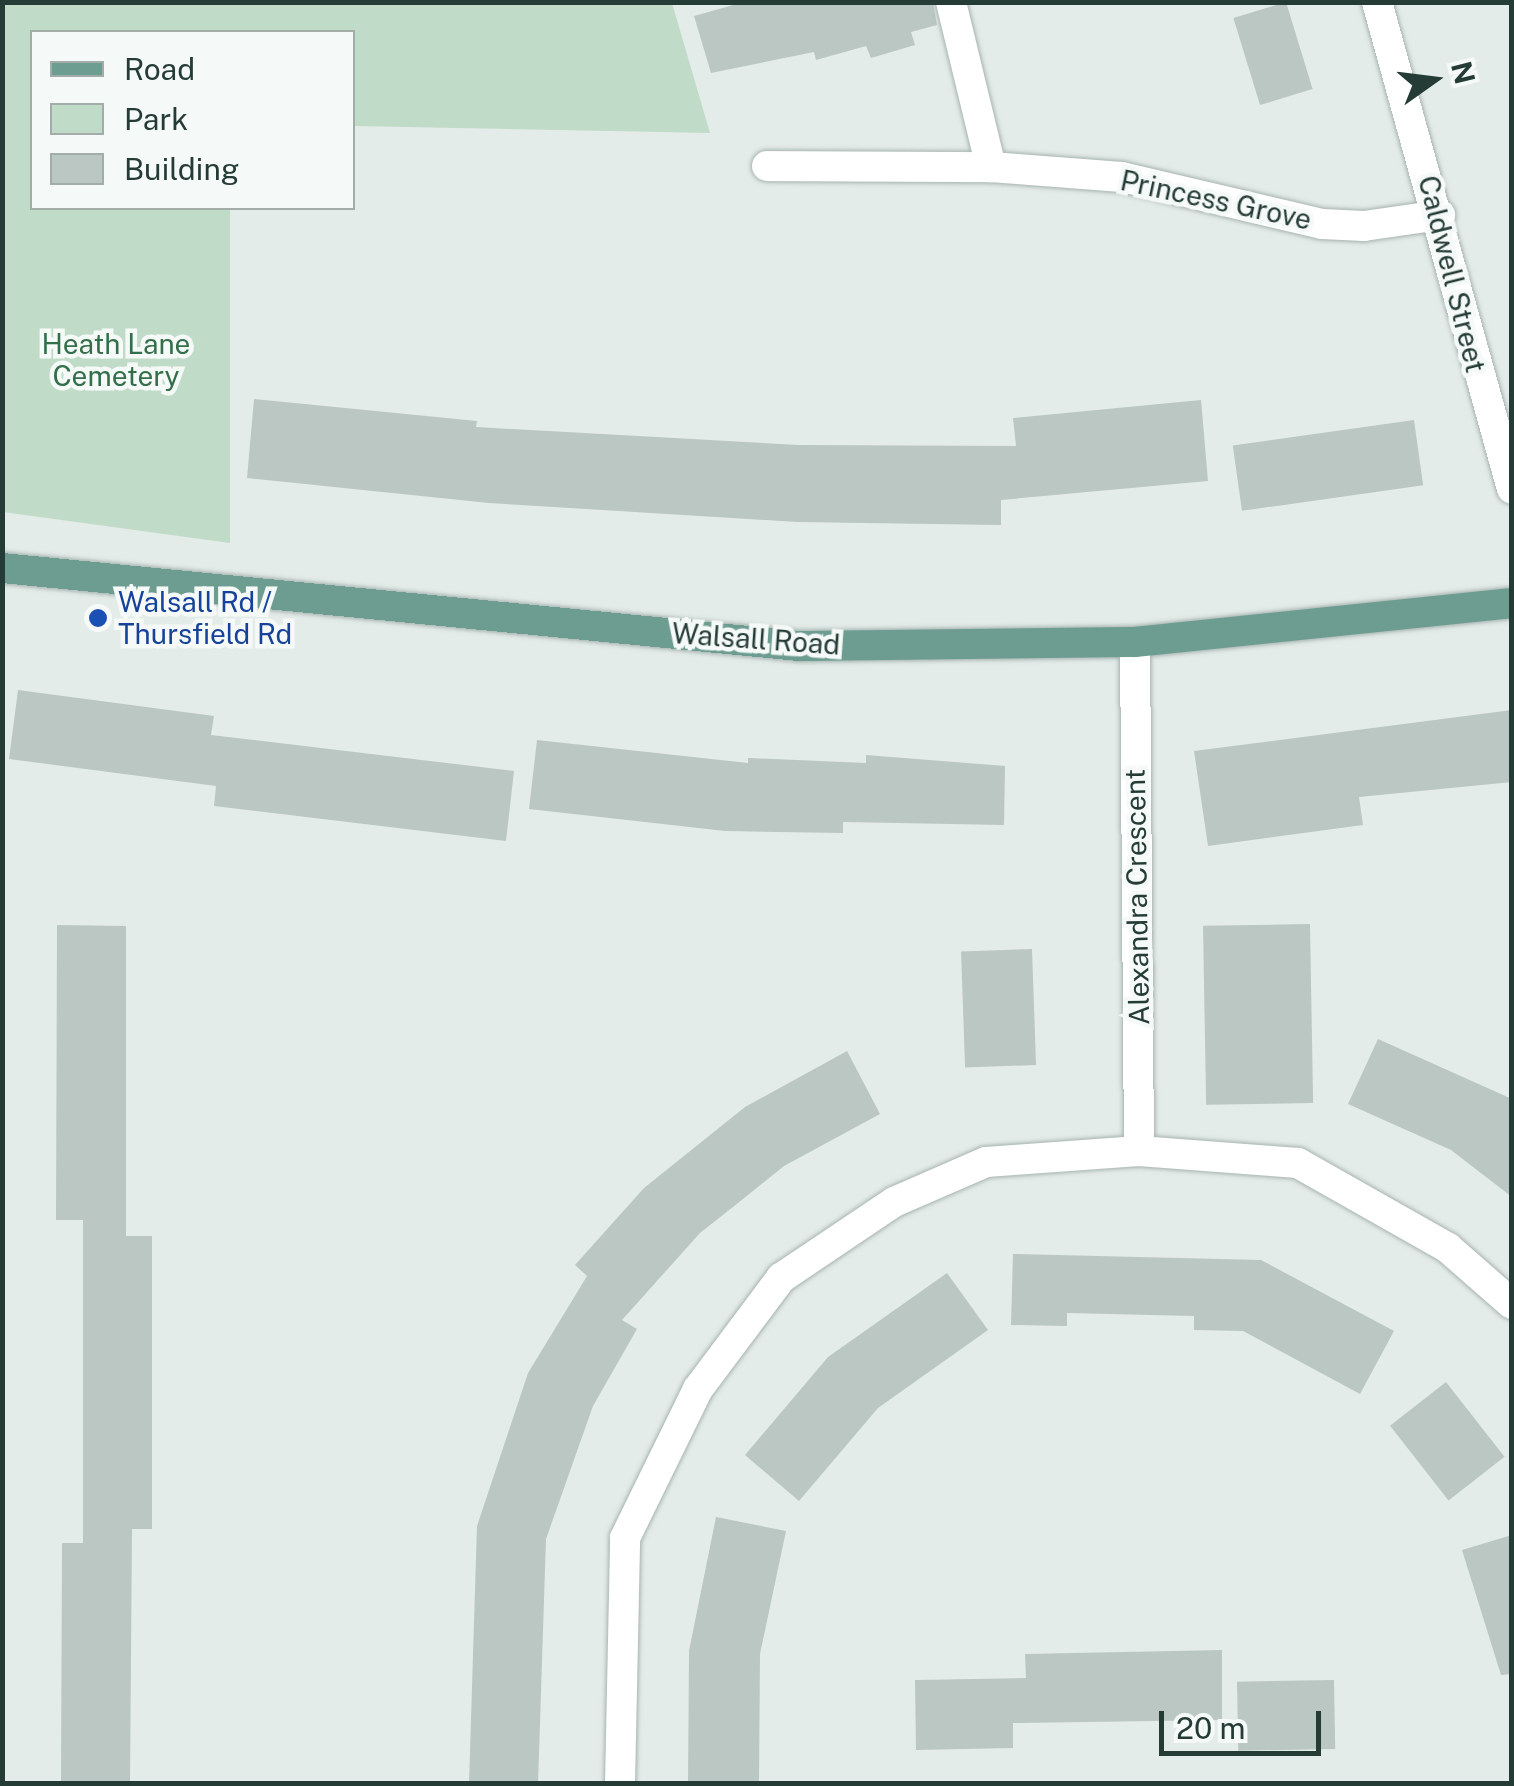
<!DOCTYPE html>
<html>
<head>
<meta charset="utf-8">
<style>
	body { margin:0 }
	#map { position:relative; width:1514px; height:1786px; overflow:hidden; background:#e4ece9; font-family:"Public Sans",sans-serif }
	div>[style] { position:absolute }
	.green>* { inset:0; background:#c0dbc7 }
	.building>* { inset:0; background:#bac7c2; transform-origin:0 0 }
	.roads { filter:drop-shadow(0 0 2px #a7b4b0) drop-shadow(0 0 2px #a7b4b0) }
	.minor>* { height:30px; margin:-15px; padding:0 15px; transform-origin:15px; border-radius:15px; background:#fff }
	.primary>* { height:30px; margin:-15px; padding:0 15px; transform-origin:15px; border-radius:15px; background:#6d9d90 }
	.dots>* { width:28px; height:28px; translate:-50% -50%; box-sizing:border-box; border:5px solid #f5f9f7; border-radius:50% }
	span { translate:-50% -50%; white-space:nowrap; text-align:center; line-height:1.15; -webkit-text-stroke:9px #f5f9f7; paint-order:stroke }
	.street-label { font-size:28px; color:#253c36 }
	.park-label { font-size:28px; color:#336f4a }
	.transit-label { font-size:28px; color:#164399 }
	.left { translate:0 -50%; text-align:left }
	.frame { position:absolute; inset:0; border:5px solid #253c36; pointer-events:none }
	.legend { position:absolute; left:30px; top:30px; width:325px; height:180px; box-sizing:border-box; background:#f5f9f7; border:2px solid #a2adaa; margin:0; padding:12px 18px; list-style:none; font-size:30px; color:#253c36 }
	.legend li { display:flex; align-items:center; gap:20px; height:50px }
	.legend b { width:50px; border:2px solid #a2adaa }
	.north { position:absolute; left:1384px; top:30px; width:100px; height:100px; -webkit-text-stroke:8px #f5f9f7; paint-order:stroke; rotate:76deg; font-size:28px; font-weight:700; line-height:40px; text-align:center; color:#253c36 }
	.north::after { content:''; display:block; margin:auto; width:35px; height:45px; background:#253c36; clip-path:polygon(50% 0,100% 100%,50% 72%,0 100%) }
	.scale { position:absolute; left:1159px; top:1711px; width:162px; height:45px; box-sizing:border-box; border:5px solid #253c36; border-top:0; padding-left:12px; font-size:30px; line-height:35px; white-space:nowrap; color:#253c36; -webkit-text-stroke:8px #f5f9f7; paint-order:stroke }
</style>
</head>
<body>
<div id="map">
	<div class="green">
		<div style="clip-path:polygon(3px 2px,672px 3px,710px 133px,353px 126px,352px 32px,32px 32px,32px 208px,230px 208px,230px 543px,3px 512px)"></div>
	</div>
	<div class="building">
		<div style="clip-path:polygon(744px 2px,933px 2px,937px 25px,911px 32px,915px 45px,871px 58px,866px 46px,816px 60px,814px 52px,711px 73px,694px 16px)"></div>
		<div style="left:1286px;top:2px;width:91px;height:55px;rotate:73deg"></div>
		<div style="clip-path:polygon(254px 399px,477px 421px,476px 427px,798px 445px,1016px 446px,1013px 418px,1201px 400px,1208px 481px,1001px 500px,1001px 525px,797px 522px,489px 503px,247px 478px)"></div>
		<div style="left:1414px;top:420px;width:66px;height:183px;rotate:82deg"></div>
		<div style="clip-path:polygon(18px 690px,214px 716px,211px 735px,514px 771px,506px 841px,214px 806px,216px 786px,9px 759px)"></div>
		<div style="clip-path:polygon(1512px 710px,1512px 782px,1359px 797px,1363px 825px,1208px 846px,1194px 751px)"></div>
		<div style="clip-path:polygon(537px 740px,748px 763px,748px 758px,866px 763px,866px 755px,1005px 766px,1004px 825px,843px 822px,843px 833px,725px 831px,529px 809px)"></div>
		<div style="left:1310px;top:924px;width:179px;height:107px;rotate:89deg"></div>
		<div style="clip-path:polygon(57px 925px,126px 926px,126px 1236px,152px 1236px,152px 1529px,132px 1529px,130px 1784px,61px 1784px,62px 1543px,83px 1543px,83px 1220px,56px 1220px)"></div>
		<div style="left:1032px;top:949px;width:116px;height:71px;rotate:88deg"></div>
		<div style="clip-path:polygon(1378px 1039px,1512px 1099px,1512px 1197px,1451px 1150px,1348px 1104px)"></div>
		<div style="clip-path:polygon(847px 1051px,880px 1114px,784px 1166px,738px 1203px,700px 1233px,622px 1320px,637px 1329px,593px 1406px,546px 1539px,538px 1784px,469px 1784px,477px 1526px,528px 1373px,587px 1276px,575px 1265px,644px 1188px,745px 1107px)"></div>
		<div style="clip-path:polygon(1013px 1254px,1261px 1260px,1394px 1331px,1360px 1394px,1243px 1331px,1194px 1330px,1194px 1316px,1067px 1313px,1067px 1326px,1011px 1325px)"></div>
		<div style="clip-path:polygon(947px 1273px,988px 1330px,878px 1408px,799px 1501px,745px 1455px,828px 1357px)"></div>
		<div style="left:1446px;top:1382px;width:95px;height:71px;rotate:52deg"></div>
		<div style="clip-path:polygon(716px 1517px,786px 1531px,760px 1654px,759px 1784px,688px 1784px,689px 1651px)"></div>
		<div style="clip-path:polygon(1512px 1535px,1512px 1674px,1501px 1675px,1462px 1550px)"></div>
		<div style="clip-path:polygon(1222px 1650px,1222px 1720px,1013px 1723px,1013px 1748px,916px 1750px,915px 1680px,1026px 1678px,1025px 1654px)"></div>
		<div style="left:1334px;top:1680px;width:69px;height:97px;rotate:89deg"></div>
	</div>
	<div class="roads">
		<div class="minor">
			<div style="left:951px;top:2px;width:170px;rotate:76.4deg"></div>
			<div style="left:991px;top:167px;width:131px;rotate:4.4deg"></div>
			<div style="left:1122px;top:177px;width:205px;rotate:13.2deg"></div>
			<div style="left:1322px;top:224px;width:42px;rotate:2.7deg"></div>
			<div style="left:1364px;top:226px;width:77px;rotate:-8.2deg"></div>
			<div style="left:1377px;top:2px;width:505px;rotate:74.51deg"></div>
			<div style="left:767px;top:166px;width:224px;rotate:0.3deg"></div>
			<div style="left:1135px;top:642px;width:509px;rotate:89.55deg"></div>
			<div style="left:620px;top:1784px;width:246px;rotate:-88.8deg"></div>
			<div style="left:625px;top:1538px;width:166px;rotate:-63.9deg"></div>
			<div style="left:698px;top:1389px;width:139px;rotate:-53.2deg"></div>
			<div style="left:781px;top:1278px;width:136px;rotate:-33.9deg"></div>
			<div style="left:894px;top:1202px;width:100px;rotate:-23.5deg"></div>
			<div style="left:986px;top:1162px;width:153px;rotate:-4.1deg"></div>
			<div style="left:1139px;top:1151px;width:159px;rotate:4.3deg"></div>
			<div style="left:1298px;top:1163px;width:172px;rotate:29.5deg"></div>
			<div style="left:1448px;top:1248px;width:85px;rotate:41.2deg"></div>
		</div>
		<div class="primary">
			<div style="left:2px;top:568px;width:801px;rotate:5.59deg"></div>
			<div style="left:799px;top:646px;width:336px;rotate:-0.7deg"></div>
			<div style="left:1135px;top:642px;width:379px;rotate:-5.9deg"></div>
		</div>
	</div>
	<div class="dots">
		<div style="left:98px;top:618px;background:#1a4fb4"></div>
	</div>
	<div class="street-label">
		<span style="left:1216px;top:200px;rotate:12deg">Princess Grove</span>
		<span style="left:1452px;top:274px;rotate:76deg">Caldwell Street</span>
		<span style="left:756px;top:639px;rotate:4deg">Walsall Road</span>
		<span style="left:1137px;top:897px;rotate:-91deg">Alexandra Crescent</span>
	</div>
	<div class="park-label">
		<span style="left:116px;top:360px">Heath Lane<br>Cemetery</span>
	</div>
	<div class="transit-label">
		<span class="left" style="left:118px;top:618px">Walsall Rd /<br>Thursfield Rd</span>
	</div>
	<div class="frame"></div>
	<ul class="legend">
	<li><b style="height:12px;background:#6d9d90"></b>Road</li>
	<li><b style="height:28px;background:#c0dbc7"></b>Park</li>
	<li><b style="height:28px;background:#bac7c2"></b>Building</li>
	</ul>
	<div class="north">N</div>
	<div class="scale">20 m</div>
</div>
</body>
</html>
